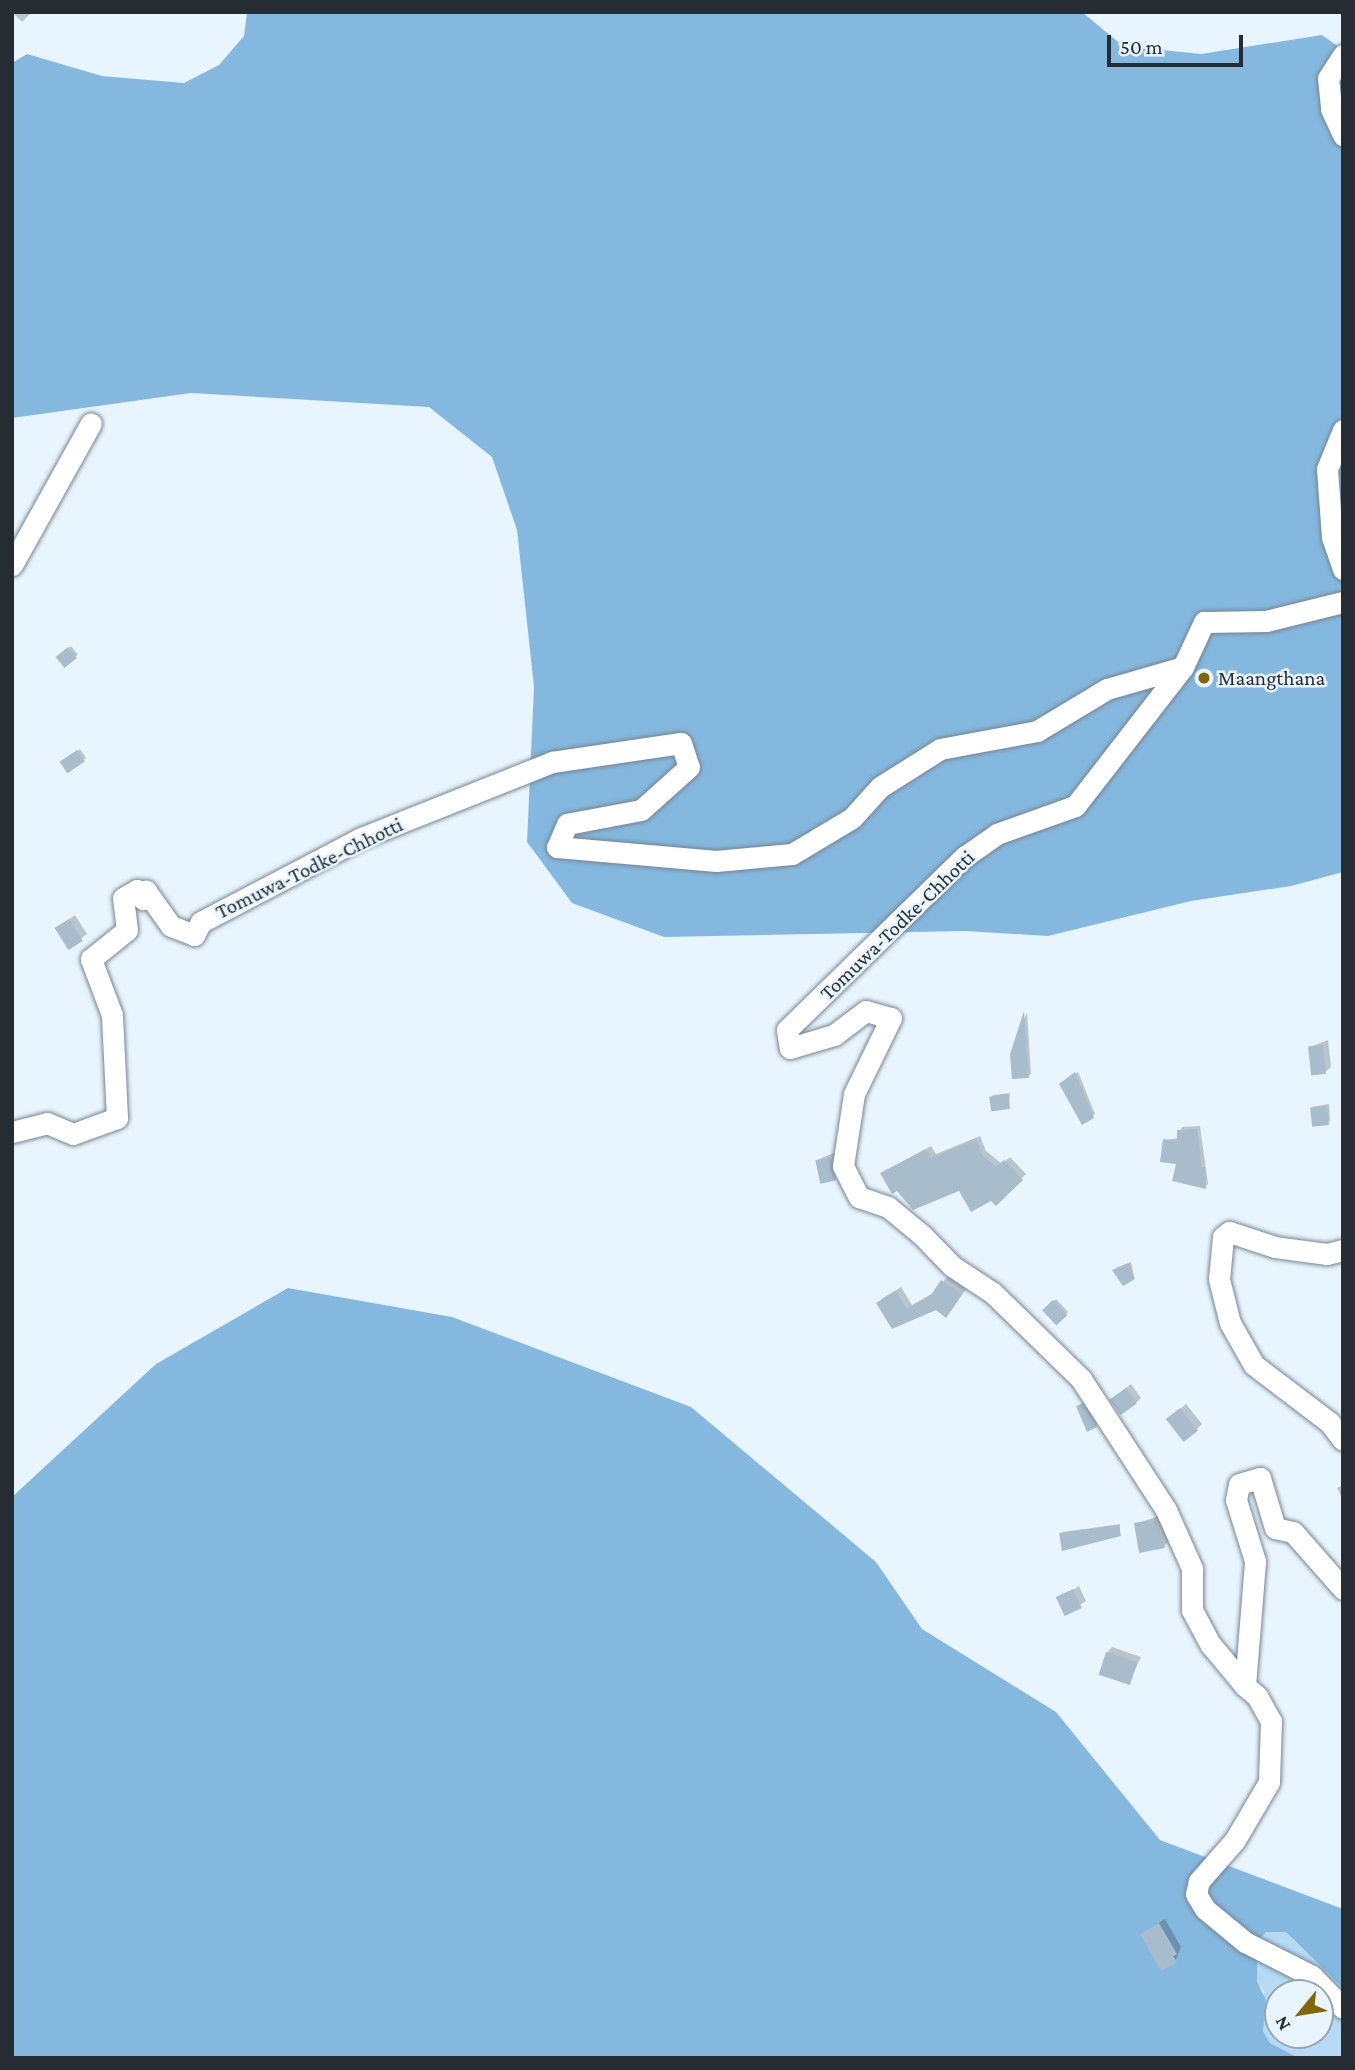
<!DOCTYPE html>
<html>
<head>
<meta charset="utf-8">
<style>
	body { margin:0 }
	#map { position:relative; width:1355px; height:2070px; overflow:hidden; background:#e9f5fe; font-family:"Crimson Pro",serif }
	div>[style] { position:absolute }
	.green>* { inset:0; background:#b6daf6 }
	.forest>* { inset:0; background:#85b8df }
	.shadow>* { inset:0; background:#0003; transform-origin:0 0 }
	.building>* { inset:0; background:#a9bccb; transform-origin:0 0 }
	.roads { filter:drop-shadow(0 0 2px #748694) drop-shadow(0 0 2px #748694) }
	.minor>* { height:21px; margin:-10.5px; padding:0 10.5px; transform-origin:10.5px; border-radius:10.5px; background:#fff }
	.dots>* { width:19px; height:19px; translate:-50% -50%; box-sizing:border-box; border:4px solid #e9f5fe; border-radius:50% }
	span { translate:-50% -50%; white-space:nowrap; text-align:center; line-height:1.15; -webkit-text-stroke:5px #e9f5fe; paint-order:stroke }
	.poi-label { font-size:21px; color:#252c32 }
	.left { translate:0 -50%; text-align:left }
	.street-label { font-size:21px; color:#252c32 }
	.frame { position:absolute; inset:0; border:14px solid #252c32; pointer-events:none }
	.north { position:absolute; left:1264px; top:1979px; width:70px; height:70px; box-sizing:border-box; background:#e9f5fe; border:2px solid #9ba5ac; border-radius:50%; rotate:240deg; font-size:19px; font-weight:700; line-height:28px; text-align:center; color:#252c32 }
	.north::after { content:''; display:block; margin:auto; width:24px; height:32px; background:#816700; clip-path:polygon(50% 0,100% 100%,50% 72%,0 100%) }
	.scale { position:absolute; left:1107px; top:35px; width:136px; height:32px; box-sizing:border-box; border:4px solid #252c32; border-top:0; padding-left:9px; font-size:21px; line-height:24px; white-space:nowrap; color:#252c32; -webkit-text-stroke:5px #e9f5fe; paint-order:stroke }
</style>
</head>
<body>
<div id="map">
	<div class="green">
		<div style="clip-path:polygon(evenodd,1266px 1932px,1286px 1932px,1343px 1988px,1343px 2058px,1295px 2056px,1270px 2043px,1263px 2031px,1264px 1992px,1257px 1981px,1258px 1941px,1266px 1932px,1278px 1993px,1320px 1993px,1320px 2035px,1278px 2035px,1278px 1993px)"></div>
	</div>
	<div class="forest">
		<div style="clip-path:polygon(247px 12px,1082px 12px,1123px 46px,1201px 54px,1322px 35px,1343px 50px,1343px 872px,1291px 886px,1191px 901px,1048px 936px,965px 931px,664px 937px,572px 903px,527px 842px,534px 687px,517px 530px,492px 457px,429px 407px,191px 393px,12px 418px,12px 63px,27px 54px,102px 76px,184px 83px,219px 65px,244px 36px)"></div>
		<div style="clip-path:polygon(288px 1288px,452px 1317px,691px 1407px,876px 1562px,922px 1629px,1056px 1712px,1160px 1840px,1343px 1909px,1343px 1988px,1286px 1932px,1266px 1932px,1258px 1941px,1257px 1981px,1266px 2000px,1263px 2031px,1270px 2043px,1295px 2056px,1342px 2058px,12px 2058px,12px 1497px,156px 1364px)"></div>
	</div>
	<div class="shadow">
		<div style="clip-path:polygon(12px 12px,32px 12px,22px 22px)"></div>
		<div style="left:71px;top:646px;width:11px;height:16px;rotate:52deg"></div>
		<div style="clip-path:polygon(80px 749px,86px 758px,69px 771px,65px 760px)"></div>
		<div style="clip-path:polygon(75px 915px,87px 934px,69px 948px,57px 928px)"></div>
		<div style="clip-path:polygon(1027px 1012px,1031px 1074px,1028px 1077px,1012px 1054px)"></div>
		<div style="clip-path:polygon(1328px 1040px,1331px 1067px,1325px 1072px,1310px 1047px)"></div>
		<div style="clip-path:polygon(1078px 1072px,1095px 1114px,1093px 1116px,1063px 1082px)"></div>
		<div style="clip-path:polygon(1010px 1093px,1009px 1107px,991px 1097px,993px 1095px)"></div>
		<div style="clip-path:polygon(1329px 1104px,1330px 1121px,1328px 1123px,1311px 1107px)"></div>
		<div style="clip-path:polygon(1200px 1126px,1208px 1184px,1205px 1187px,1178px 1163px,1165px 1140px,1179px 1138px,1182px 1127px)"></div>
		<div style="clip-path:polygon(980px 1136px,986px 1151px,1002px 1164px,1010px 1157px,1026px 1174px,996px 1203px,960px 1189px,882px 1173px,931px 1146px,936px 1154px)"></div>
		<div style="clip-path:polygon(836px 1152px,840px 1173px,835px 1179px,817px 1160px)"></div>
		<div style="clip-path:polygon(1131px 1262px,1134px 1277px,1114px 1270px,1116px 1268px)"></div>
		<div style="clip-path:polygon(948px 1276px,966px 1289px,951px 1311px,936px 1308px,892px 1327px,878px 1303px,883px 1298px,901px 1287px,912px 1305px,935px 1292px)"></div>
		<div style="left:1056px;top:1299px;width:18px;height:16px;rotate:47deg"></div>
		<div style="clip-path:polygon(1131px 1384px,1141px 1398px,1136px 1403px,1112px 1399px)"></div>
		<div style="left:1083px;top:1402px;width:26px;height:7px;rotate:47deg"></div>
		<div style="clip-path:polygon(1186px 1404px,1202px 1424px,1197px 1429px,1173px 1415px)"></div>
		<div style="clip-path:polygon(1343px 1485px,1343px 1500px,1337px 1488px)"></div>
		<div style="clip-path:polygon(1161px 1515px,1169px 1541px,1164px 1546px,1136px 1524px)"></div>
		<div style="clip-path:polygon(1120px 1524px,1120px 1535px,1061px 1534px,1063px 1532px)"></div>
		<div style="clip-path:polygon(1079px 1586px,1086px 1601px,1066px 1614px,1058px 1599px)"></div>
		<div style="clip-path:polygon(1112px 1647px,1141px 1657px,1129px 1683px,1107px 1653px)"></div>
		<div style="clip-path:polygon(1165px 1919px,1181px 1947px,1176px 1960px,1142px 1934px)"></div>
	</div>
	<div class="building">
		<div style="left:68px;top:647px;width:14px;height:16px;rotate:51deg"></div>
		<div style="left:77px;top:750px;width:14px;height:21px;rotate:56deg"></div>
		<div style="left:69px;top:919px;width:26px;height:17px;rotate:58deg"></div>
		<div style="clip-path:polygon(1024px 1011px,1029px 1078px,1012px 1079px,1010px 1054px)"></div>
		<div style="left:1323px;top:1045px;width:29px;height:15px;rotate:84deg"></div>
		<div style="clip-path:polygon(1075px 1072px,1094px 1118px,1082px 1125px,1059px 1084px)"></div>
		<div style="left:1008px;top:1094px;width:15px;height:19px;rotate:82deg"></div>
		<div style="left:1327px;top:1106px;width:19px;height:17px;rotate:84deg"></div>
		<div style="clip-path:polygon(1197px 1129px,1202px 1167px,1205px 1167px,1206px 1189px,1172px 1181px,1176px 1164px,1160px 1162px,1163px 1139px,1177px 1141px,1177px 1130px)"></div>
		<div style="clip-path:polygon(976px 1139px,982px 1155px,996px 1167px,1004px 1160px,1023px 1180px,996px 1206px,991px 1201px,971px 1212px,959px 1191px,913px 1210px,897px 1191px,892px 1194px,880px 1173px,926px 1149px,931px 1158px)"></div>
		<div style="left:831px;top:1157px;width:24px;height:16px;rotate:78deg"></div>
		<div style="clip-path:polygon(1129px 1263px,1135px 1279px,1123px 1286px,1112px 1270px)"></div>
		<div style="clip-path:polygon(941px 1280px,962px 1294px,946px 1318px,936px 1310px,892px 1329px,876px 1303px,896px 1291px,907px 1309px,931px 1295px)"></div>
		<div style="left:1053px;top:1300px;width:21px;height:15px;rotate:47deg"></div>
		<div style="left:1126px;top:1388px;width:19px;height:20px;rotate:55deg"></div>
		<div style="clip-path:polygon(1082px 1404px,1097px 1427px,1087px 1432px,1076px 1406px)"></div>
		<div style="left:1180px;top:1408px;width:29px;height:18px;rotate:52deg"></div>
		<div style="clip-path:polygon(1156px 1519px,1165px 1548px,1139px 1553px,1134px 1523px)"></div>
		<div style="clip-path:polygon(1119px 1525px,1121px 1536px,1062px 1551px,1059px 1533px)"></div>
		<div style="left:1073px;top:1589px;width:21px;height:19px;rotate:65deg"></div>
		<div style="left:1106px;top:1652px;width:33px;height:24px;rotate:18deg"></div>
		<div style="clip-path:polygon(1159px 1923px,1177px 1954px,1173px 1956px,1177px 1962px,1161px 1971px,1140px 1934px)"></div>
	</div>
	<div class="roads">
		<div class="minor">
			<div style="left:1343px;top:55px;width:27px;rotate:123deg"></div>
			<div style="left:1328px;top:78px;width:31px;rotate:84deg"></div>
			<div style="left:1331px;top:109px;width:29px;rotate:65deg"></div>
			<div style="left:1343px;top:430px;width:42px;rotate:112.3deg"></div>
			<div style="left:1327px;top:469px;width:68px;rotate:85.8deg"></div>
			<div style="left:1332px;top:537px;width:34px;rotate:71deg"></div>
			<div style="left:12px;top:565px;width:162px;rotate:-60.9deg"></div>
			<div style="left:1183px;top:667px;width:50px;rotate:-65deg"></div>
			<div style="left:1204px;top:622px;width:62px;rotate:-0.9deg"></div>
			<div style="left:1266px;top:621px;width:79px;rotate:-13.9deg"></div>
			<div style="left:12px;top:1132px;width:36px;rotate:-14deg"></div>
			<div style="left:47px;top:1123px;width:28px;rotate:23deg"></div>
			<div style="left:73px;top:1134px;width:47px;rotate:-20deg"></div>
			<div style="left:117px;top:1118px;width:103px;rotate:-92.8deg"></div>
			<div style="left:112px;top:1015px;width:60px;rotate:-110.6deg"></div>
			<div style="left:91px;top:959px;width:46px;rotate:-38.9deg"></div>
			<div style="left:127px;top:930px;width:32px;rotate:-97deg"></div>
			<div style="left:123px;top:898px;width:16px;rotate:-30deg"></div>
			<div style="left:137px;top:890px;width:11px;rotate:56deg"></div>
			<div style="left:143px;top:899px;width:9px;rotate:-69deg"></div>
			<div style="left:146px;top:891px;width:43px;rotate:54.5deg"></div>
			<div style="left:171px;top:926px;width:25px;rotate:21deg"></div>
			<div style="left:194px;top:935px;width:15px;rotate:-62deg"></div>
			<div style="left:201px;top:922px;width:181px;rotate:-27.7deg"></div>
			<div style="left:361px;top:838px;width:206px;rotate:-21.7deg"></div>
			<div style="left:552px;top:762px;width:130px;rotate:-8.4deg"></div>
			<div style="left:681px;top:743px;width:25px;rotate:72deg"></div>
			<div style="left:689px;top:767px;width:64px;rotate:138.1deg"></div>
			<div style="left:641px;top:810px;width:75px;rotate:169.3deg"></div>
			<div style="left:567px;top:824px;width:25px;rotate:113deg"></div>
			<div style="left:557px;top:847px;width:160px;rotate:5deg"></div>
			<div style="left:716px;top:861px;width:76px;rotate:-5.3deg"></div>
			<div style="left:792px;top:854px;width:70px;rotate:-31deg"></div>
			<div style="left:852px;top:818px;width:42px;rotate:-47.9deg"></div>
			<div style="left:880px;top:787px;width:71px;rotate:-32.3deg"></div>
			<div style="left:940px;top:749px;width:99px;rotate:-10.5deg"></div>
			<div style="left:1037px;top:731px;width:82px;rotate:-31deg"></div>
			<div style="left:1107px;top:689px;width:79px;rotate:-16.1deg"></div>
			<div style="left:1183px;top:667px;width:176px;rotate:127.8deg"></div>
			<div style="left:1075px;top:806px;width:83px;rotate:160.3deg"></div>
			<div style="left:997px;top:834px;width:39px;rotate:145deg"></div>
			<div style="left:965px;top:856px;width:249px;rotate:135.7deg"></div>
			<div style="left:787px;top:1030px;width:18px;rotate:81deg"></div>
			<div style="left:790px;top:1048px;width:46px;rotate:-16.5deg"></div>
			<div style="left:834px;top:1035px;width:40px;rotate:-37deg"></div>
			<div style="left:866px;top:1011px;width:26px;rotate:16deg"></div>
			<div style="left:891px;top:1018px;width:85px;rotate:116deg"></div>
			<div style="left:854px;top:1094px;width:73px;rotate:98.7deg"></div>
			<div style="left:843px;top:1166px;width:35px;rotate:63deg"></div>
			<div style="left:859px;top:1197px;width:31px;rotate:19deg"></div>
			<div style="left:888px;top:1207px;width:44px;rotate:39.5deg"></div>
			<div style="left:922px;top:1235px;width:43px;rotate:45.9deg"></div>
			<div style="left:952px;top:1266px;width:49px;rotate:33.4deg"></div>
			<div style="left:993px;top:1293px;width:123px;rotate:44.3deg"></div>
			<div style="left:1081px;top:1379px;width:156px;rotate:57deg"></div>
			<div style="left:1166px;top:1510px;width:64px;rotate:65.9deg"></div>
			<div style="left:1192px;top:1568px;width:42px;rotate:90deg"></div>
			<div style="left:1192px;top:1610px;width:40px;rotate:62deg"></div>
			<div style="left:1211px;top:1645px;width:53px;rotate:50.3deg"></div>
			<div style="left:1245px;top:1686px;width:125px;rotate:-85.4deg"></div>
			<div style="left:1255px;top:1561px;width:64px;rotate:-107.3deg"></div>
			<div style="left:1236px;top:1500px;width:16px;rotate:-79deg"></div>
			<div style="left:1239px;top:1484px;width:22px;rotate:-16deg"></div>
			<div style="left:1260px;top:1478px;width:52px;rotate:73.3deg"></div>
			<div style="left:1275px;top:1528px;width:18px;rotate:13deg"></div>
			<div style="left:1293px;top:1532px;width:76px;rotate:48.7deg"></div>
			<div style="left:1343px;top:1250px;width:16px;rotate:166deg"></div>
			<div style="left:1327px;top:1254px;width:52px;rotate:-172.3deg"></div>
			<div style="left:1275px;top:1247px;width:48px;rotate:-161.9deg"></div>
			<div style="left:1229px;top:1232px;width:8px;rotate:140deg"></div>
			<div style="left:1223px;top:1237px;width:42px;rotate:95.4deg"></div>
			<div style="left:1219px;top:1279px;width:45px;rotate:76deg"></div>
			<div style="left:1230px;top:1323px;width:48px;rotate:60.3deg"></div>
			<div style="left:1254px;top:1365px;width:96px;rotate:37.3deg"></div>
			<div style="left:1330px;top:1423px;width:21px;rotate:53deg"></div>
			<div style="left:1245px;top:1686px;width:16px;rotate:40deg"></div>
			<div style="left:1257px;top:1696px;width:29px;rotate:61deg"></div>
			<div style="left:1271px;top:1721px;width:61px;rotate:91.9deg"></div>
			<div style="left:1269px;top:1782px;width:67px;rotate:120.4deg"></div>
			<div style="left:1235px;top:1840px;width:55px;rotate:131.3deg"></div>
			<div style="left:1199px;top:1881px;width:13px;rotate:103deg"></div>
			<div style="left:1196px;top:1894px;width:17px;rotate:59deg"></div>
			<div style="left:1205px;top:1909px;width:52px;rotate:39.5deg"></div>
			<div style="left:1245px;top:1942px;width:75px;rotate:26.9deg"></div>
			<div style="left:1312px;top:1976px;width:45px;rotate:45.9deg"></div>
		</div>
	</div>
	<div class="dots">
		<div style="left:1204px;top:678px;background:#816700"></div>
	</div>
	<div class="poi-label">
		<span class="left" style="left:1218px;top:678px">Maangthana</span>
	</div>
	<div class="street-label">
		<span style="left:309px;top:868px;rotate:-26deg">Tomuwa-Todke-Chhotti</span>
		<span style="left:897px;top:925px;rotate:-44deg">Tomuwa-Todke-Chhotti</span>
	</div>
	<div class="frame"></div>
	<div class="north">N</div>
	<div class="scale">50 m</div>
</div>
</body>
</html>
